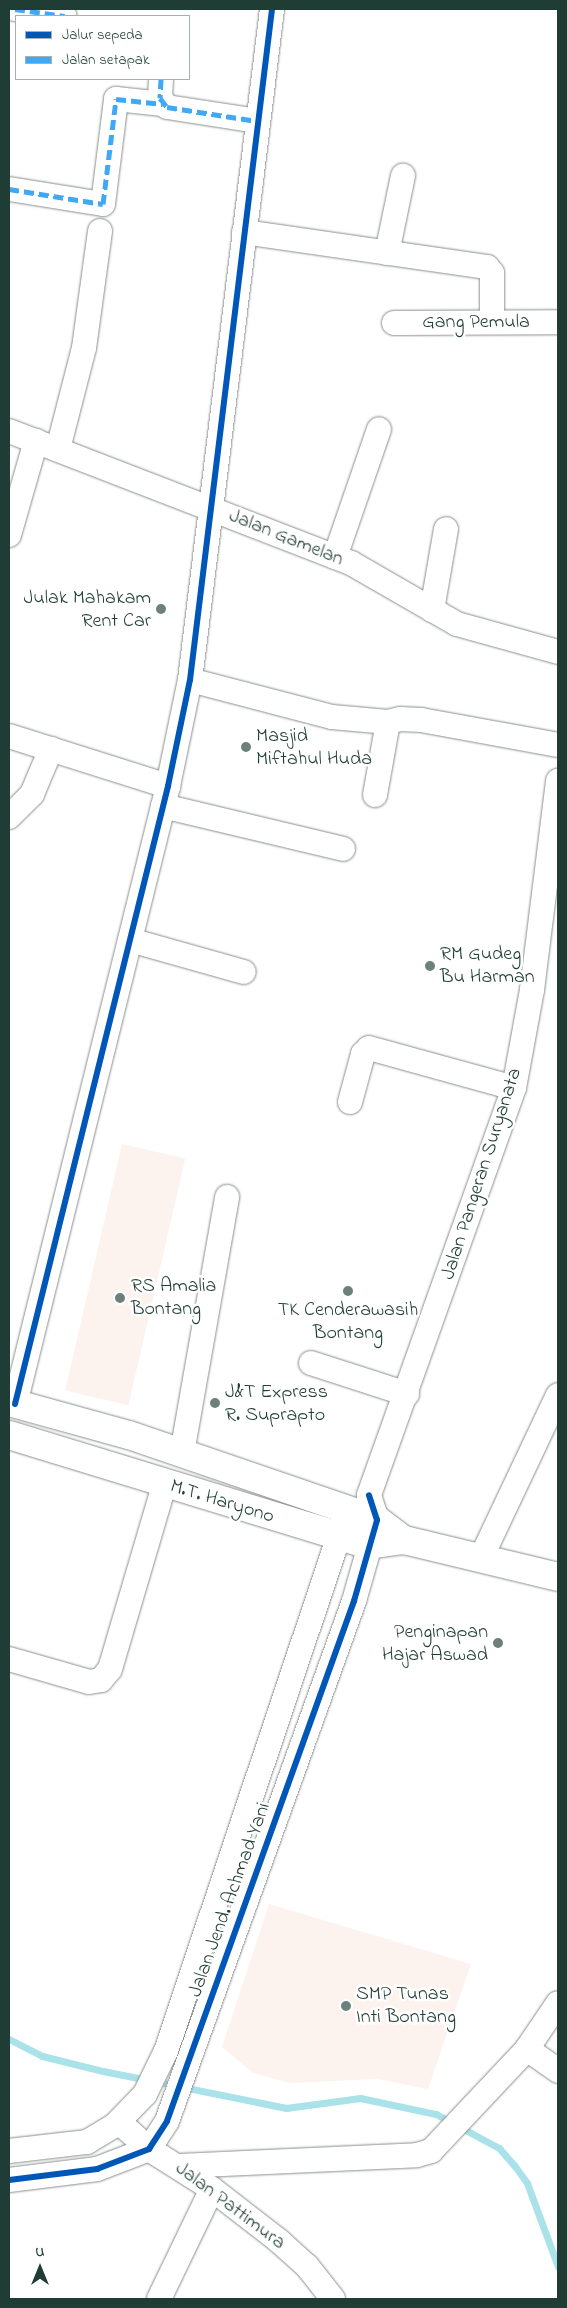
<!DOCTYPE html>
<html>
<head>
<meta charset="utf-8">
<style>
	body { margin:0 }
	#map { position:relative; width:567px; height:2308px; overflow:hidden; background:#fff; font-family:"Indie Flower",sans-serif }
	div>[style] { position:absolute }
	.built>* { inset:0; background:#fcf3ef; transform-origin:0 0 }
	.stream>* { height:7px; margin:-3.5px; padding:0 3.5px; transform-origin:3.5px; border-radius:3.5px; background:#aae2e9 }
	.roads { filter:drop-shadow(0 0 1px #898f8d) drop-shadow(0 0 1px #898f8d) }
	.minor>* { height:24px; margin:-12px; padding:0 12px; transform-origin:12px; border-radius:12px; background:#fff }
	.major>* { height:28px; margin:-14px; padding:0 14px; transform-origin:14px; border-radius:14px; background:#fff }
	.quiet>* { height:5px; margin-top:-2.5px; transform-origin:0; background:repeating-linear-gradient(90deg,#3fa9f5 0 10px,transparent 0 15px) }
	.cycleway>* { height:6px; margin:-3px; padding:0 3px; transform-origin:3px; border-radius:3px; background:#0057b8 }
	.dots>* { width:14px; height:14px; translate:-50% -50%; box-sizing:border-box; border:2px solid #fff; border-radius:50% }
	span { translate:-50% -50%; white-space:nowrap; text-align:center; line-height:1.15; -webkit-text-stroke:5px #fff; paint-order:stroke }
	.street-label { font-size:20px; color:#1f3d34 }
	.poi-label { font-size:20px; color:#1f3d34 }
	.right { translate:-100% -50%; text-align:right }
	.left { translate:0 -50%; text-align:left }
	.frame { position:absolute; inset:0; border:10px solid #1f3d34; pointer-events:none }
	.legend { position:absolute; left:15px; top:15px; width:175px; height:65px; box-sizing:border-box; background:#fff; border:1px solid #a5b1ae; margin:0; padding:6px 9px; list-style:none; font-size:15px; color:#1f3d34 }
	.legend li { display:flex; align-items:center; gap:10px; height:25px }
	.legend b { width:25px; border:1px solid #a5b1ae }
	.north { position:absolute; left:15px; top:2243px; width:50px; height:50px; -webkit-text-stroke:4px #fff; paint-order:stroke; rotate:0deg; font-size:14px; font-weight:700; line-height:20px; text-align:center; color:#1f3d34 }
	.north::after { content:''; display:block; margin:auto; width:18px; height:22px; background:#1f3d34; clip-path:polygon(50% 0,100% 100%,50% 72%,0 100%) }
</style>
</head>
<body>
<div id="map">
	<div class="built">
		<div style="left:122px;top:1144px;width:65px;height:253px;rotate:13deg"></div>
		<div style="clip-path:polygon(269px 1904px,471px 1964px,428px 2089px,378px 2079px,289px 2083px,253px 2073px,222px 2047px)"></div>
	</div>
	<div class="stream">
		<div style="left:9px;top:2039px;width:37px;rotate:27deg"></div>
		<div style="left:42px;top:2056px;width:63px;rotate:13.8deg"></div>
		<div style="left:103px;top:2071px;width:187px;rotate:11.4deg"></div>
		<div style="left:286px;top:2108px;width:75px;rotate:-7.7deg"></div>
		<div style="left:360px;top:2098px;width:78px;rotate:11.9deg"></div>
		<div style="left:436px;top:2114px;width:72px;rotate:28.4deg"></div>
		<div style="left:499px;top:2148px;width:23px;rotate:49deg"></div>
		<div style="left:514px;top:2165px;width:22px;rotate:54deg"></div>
		<div style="left:527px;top:2183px;width:90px;rotate:69.7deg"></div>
	</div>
	<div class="roads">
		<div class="minor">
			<div style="left:15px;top:9px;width:50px;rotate:8deg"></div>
			<div style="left:161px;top:79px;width:19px;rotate:93deg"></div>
			<div style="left:160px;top:98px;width:11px;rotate:52deg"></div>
			<div style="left:167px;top:107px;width:91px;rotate:8.8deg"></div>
			<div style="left:9px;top:189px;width:95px;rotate:9.1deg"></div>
			<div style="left:103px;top:204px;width:106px;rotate:-82.9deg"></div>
			<div style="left:116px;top:99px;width:47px;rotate:6.1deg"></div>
			<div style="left:244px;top:232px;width:246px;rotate:8.2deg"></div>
			<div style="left:487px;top:267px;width:8px;rotate:50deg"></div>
			<div style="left:492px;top:273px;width:49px;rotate:90deg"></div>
			<div style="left:387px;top:253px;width:79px;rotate:-78.3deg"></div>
			<div style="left:394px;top:323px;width:164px;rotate:-0.3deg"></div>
			<div style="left:9px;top:431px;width:367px;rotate:21.1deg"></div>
			<div style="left:351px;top:563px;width:122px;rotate:29.9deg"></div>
			<div style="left:457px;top:624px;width:105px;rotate:15.5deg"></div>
			<div style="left:58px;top:449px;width:104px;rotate:-75.6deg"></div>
			<div style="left:84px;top:348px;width:118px;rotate:-82.2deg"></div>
			<div style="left:9px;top:535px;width:98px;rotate:-74deg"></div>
			<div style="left:335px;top:557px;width:135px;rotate:-71deg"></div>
			<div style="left:432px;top:610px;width:82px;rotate:-80.2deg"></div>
			<div style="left:190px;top:680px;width:147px;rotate:14.6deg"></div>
			<div style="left:332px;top:717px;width:56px;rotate:5.1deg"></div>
			<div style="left:388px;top:722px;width:12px;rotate:-14deg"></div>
			<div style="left:400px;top:719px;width:21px;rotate:3deg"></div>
			<div style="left:421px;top:720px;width:139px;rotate:10.3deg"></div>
			<div style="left:9px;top:736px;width:167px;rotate:17.5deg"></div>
			<div style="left:375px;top:795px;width:74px;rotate:-79.9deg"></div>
			<div style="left:163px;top:806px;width:185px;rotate:13.4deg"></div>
			<div style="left:9px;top:817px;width:33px;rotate:-45deg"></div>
			<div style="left:32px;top:794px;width:49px;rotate:-67.1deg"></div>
			<div style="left:130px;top:940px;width:118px;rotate:15.7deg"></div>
			<div style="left:350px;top:1102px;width:50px;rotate:-74.8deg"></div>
			<div style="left:363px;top:1054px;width:8px;rotate:-45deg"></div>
			<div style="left:369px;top:1048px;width:150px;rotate:15.4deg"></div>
			<div style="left:311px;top:1363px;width:101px;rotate:17.9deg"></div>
			<div style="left:15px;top:1404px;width:637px;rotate:-76.09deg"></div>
			<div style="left:168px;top:786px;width:108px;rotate:-78.3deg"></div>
			<div style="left:190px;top:680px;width:676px;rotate:-83.03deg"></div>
			<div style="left:182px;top:1453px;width:260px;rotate:-80deg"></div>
			<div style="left:369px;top:1495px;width:432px;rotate:-70.4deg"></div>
			<div style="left:514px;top:1088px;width:100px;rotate:-79.6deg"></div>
			<div style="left:532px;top:990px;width:211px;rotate:-82.9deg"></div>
			<div style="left:481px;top:1558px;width:180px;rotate:-64.7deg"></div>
			<div style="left:9px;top:1659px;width:83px;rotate:16deg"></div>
			<div style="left:89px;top:1682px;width:12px;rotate:-9deg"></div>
			<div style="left:101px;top:1680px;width:14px;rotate:-51deg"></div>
			<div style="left:110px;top:1669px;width:192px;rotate:-73.6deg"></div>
			<div style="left:527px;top:2049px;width:38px;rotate:35deg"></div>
			<div style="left:119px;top:2122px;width:40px;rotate:42deg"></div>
			<div style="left:149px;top:2149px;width:75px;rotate:32.4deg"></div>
			<div style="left:212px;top:2189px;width:85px;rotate:37.8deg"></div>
			<div style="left:279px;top:2241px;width:38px;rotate:42deg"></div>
			<div style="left:307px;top:2266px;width:42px;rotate:51.8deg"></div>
			<div style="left:9px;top:2151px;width:79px;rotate:-6.6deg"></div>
			<div style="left:87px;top:2142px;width:33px;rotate:-31deg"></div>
			<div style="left:115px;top:2125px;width:43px;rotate:-45.9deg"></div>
			<div style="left:145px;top:2094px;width:48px;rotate:-64deg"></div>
			<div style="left:166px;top:2051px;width:562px;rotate:-71.44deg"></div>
			<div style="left:179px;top:2166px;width:238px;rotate:-2.6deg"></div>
			<div style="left:417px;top:2155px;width:15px;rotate:-16deg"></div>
			<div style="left:431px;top:2151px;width:140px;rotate:-46.7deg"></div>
			<div style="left:527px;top:2049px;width:55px;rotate:-56deg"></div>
			<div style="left:9px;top:2180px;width:89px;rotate:-7.1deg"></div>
			<div style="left:97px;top:2169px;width:56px;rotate:-21deg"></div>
			<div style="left:149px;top:2149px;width:33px;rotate:-57deg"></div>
			<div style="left:167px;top:2121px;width:553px;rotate:-70.22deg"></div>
			<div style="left:354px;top:1601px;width:84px;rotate:-74.1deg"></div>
			<div style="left:377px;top:1520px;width:26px;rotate:-108deg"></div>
			<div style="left:159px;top:2299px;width:122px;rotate:-64.3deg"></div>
		</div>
		<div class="major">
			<div style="left:9px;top:1402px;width:124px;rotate:15.4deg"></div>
			<div style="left:129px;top:1435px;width:262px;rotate:18.9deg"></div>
			<div style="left:377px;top:1520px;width:34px;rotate:37deg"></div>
			<div style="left:9px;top:1435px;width:375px;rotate:17deg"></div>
			<div style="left:368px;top:1545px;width:36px;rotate:-8deg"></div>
			<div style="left:404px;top:1540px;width:158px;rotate:13.5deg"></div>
		</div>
	</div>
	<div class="quiet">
		<div style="left:15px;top:9px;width:50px;rotate:8deg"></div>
		<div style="left:161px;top:79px;width:19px;rotate:93deg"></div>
		<div style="left:160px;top:98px;width:11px;rotate:52deg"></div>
		<div style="left:167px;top:107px;width:91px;rotate:8.8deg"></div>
		<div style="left:9px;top:189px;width:95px;rotate:9.1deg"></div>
		<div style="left:103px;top:204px;width:106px;rotate:-82.9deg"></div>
		<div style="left:116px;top:99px;width:47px;rotate:6.1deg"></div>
	</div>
	<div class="cycleway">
		<div style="left:15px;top:1404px;width:637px;rotate:-76.09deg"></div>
		<div style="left:168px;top:786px;width:108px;rotate:-78.3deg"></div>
		<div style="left:190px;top:680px;width:676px;rotate:-83.03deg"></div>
		<div style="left:9px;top:2180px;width:89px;rotate:-7.1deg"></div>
		<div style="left:97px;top:2169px;width:56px;rotate:-21deg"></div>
		<div style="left:149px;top:2149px;width:33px;rotate:-57deg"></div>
		<div style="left:167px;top:2121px;width:553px;rotate:-70.22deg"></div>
		<div style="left:354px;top:1601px;width:84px;rotate:-74.1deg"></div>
		<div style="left:377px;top:1520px;width:26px;rotate:-108deg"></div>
	</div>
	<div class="dots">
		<div style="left:161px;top:609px;background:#6d817b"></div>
		<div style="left:246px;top:747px;background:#6d817b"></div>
		<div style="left:430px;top:966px;background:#6d817b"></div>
		<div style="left:348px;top:1291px;background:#6d817b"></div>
		<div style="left:120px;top:1298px;background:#6d817b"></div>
		<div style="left:215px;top:1403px;background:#6d817b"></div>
		<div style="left:498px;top:1643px;background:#6d817b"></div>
		<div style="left:346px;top:2006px;background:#6d817b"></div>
	</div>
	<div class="street-label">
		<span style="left:476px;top:322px">Gang Pemula</span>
		<span style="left:286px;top:538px;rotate:22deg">Jalan Gamelan</span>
		<span style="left:482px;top:1174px;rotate:-72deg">Jalan Pangeran Suryanata</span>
		<span style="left:222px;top:1502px;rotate:17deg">M.T. Haryono</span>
		<span style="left:230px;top:1900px;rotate:-70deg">Jalan Jend. Achmad Yani</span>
		<span style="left:230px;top:2206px;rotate:37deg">Jalan Pattimura</span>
	</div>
	<div class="poi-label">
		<span class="right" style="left:151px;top:610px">Julak Mahakam<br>Rent Car</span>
		<span class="left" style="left:256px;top:748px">Masjid<br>Miftahul Huda</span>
		<span class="left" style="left:440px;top:966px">RM Gudeg<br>Bu Harman</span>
		<span class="left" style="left:131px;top:1298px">RS Amalia<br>Bontang</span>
		<span style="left:348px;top:1322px">TK Cenderawasih<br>Bontang</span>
		<span class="left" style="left:225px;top:1404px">J&amp;T Express<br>R. Suprapto</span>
		<span class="right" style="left:488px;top:1644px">Penginapan<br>Hajar Aswad</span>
		<span class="left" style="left:356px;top:2006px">SMP Tunas<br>Inti Bontang</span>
	</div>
	<div class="frame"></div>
	<ul class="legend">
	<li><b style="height:6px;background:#0057b8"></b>Jalur sepeda</li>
	<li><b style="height:6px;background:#3fa9f5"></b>Jalan setapak</li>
	</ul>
	<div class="north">U</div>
</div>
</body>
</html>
